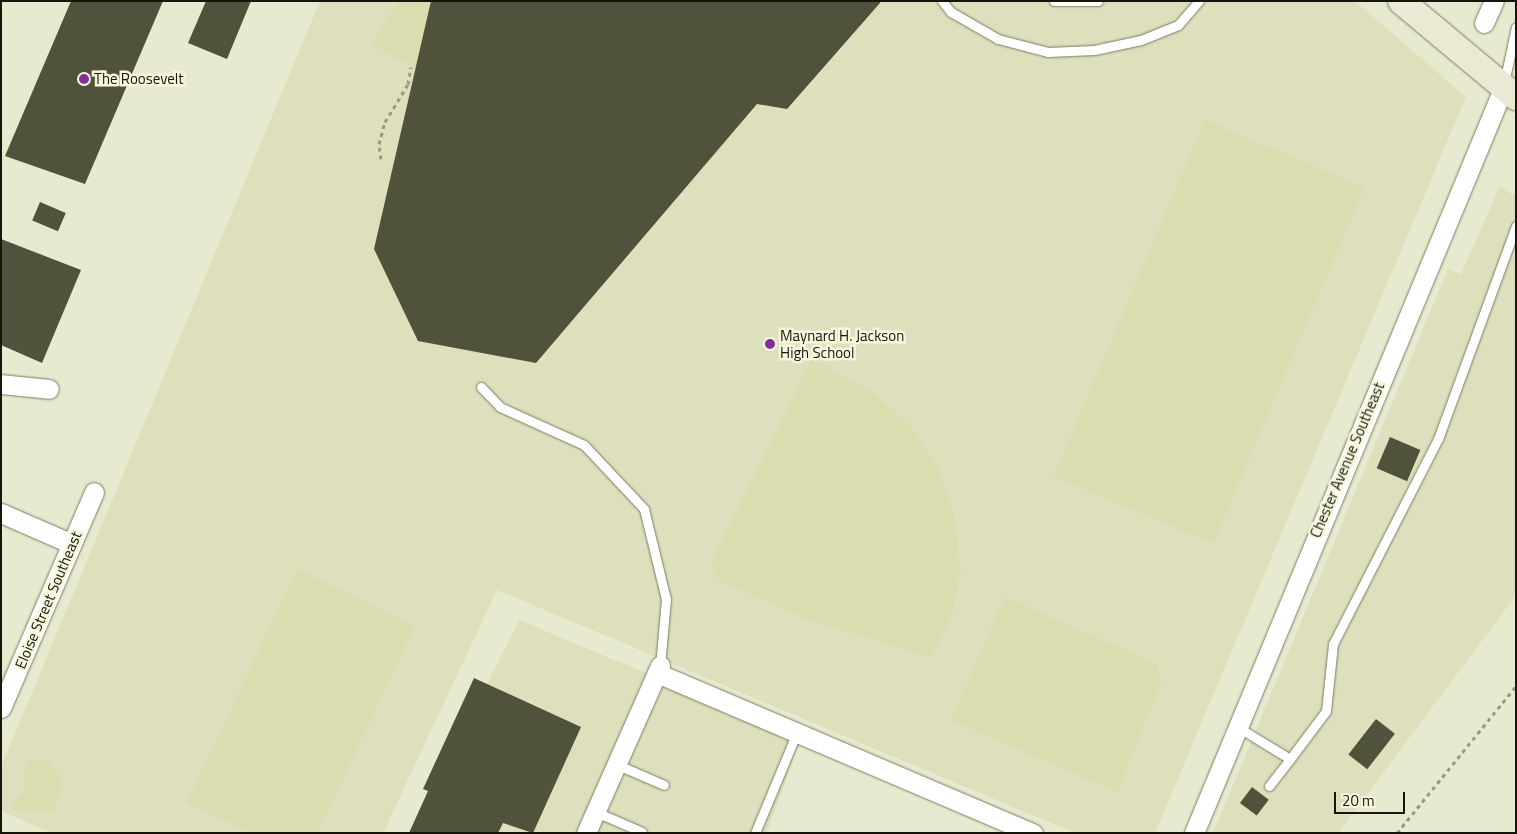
<!DOCTYPE html>
<html>
<head>
<meta charset="utf-8">
<style>
	body { margin:0 }
	#map { position:relative; width:1517px; height:834px; overflow:hidden; background:#e8eacf; font-family:"Titillium Web",sans-serif }
	div>[style] { position:absolute }
	.built>* { inset:0; background:#dedfbd }
	.green>* { inset:0; background:#dbdcb0; transform-origin:0 0 }
	.building>* { inset:0; background:#51523b; transform-origin:0 0 }
	.path>* { height:3px; margin-top:-1.5px; transform-origin:0; background:repeating-linear-gradient(90deg,#999a86 0 4px,transparent 0 8px) }
	.roads { filter:drop-shadow(0 0 1px #7b7c64) drop-shadow(0 0 1px #7b7c64) }
	.lane>* { height:9px; margin:-4.5px; padding:0 4.5px; transform-origin:4.5px; border-radius:4.5px; background:#fff }
	.street>* { height:19px; margin:-9.5px; padding:0 9.5px; transform-origin:9.5px; border-radius:9.5px; background:#fff }
	.secondary>* { height:26px; margin:-13px; padding:0 13px; transform-origin:13px; border-radius:13px; background:#eaead4 }
	.dots>* { width:14px; height:14px; translate:-50% -50%; box-sizing:border-box; border:2px solid #f6f7dc; border-radius:50% }
	span { translate:-50% -50%; white-space:nowrap; text-align:center; line-height:1.15; -webkit-text-stroke:5px #f6f7dc; paint-order:stroke }
	.poi-label { font-size:15px; color:#16160d }
	.left { translate:0 -50%; text-align:left }
	.street-label { font-size:15px; color:#16160d }
	.frame { position:absolute; inset:0; border:2px solid #16160d; pointer-events:none }
	.scale { position:absolute; left:1334px; top:792px; width:71px; height:22px; box-sizing:border-box; border:2px solid #16160d; border-top:0; padding-left:6px; font-size:15px; line-height:18px; white-space:nowrap; color:#16160d; -webkit-text-stroke:4px #f6f7dc; paint-order:stroke }
</style>
</head>
<body>
<div id="map">
	<div class="built">
		<div style="clip-path:polygon(320px 1px,1355px 1px,1466px 97px,1155px 833px,1075px 833px,497px 590px,383px 833px,53px 833px,1px 811px,1px 767px)"></div>
		<div style="clip-path:polygon(1500px 186px,1516px 197px,1516px 595px,1338px 833px,1213px 833px,1448px 269px,1461px 274px)"></div>
		<div style="clip-path:polygon(519px 620px,801px 738px,767px 833px,412px 833px)"></div>
	</div>
	<div class="green">
		<div style="clip-path:polygon(398px 1px,505px 1px,455px 91px,372px 44px)"></div>
		<div style="left:1205px;top:120px;width:173px;height:387px;rotate:23deg"></div>
		<div style="clip-path:polygon(812px 359px,872px 391px,910px 426px,937px 465px,954px 514px,961px 570px,951px 619px,931px 658px,810px 620px,718px 580px,712px 561px)"></div>
		<div style="clip-path:polygon(297px 569px,415px 625px,318px 833px,252px 833px,187px 803px)"></div>
		<div style="clip-path:polygon(1005px 597px,1157px 664px,1161px 683px,1117px 792px,951px 720px)"></div>
		<div style="clip-path:polygon(49px 760px,64px 784px,53px 811px,15px 812px,11px 806px,25px 790px,25px 765px,31px 760px)"></div>
	</div>
	<div class="building">
		<div style="clip-path:polygon(71px 1px,163px 1px,85px 184px,5px 156px)"></div>
		<div style="clip-path:polygon(206px 1px,251px 1px,227px 59px,188px 43px)"></div>
		<div style="clip-path:polygon(431px 1px,880px 1px,880px 3px,787px 109px,757px 104px,536px 363px,418px 341px,374px 249px)"></div>
		<div style="left:40px;top:202px;width:28px;height:20px;rotate:23deg"></div>
		<div style="clip-path:polygon(1px 239px,81px 270px,42px 363px,1px 345px)"></div>
		<div style="left:1390px;top:437px;width:33px;height:34px;rotate:23deg"></div>
		<div style="clip-path:polygon(474px 678px,581px 727px,533px 833px,503px 823px,498px 833px,409px 833px,428px 791px,423px 789px)"></div>
		<div style="left:1376px;top:719px;width:24px;height:45px;rotate:38deg"></div>
		<div style="left:1252px;top:787px;width:21px;height:20px;rotate:37deg"></div>
	</div>
	<div class="path">
		<div style="left:381px;top:159px;width:15px;rotate:-98deg"></div>
		<div style="left:379px;top:144px;width:23px;rotate:-75deg"></div>
		<div style="left:385px;top:122px;width:44px;rotate:-58.8deg"></div>
		<div style="left:408px;top:84px;width:17px;rotate:-80deg"></div>
		<div style="left:1397px;top:833px;width:189px;rotate:-51deg"></div>
	</div>
	<div class="roads">
		<div class="lane">
			<div style="left:942px;top:1px;width:14px;rotate:51deg"></div>
			<div style="left:951px;top:12px;width:54px;rotate:29.9deg"></div>
			<div style="left:998px;top:39px;width:52px;rotate:14.6deg"></div>
			<div style="left:1048px;top:52px;width:46px;rotate:-2.5deg"></div>
			<div style="left:1094px;top:50px;width:48px;rotate:-12deg"></div>
			<div style="left:1141px;top:40px;width:40px;rotate:-22deg"></div>
			<div style="left:1178px;top:25px;width:32px;rotate:-49deg"></div>
			<div style="left:1054px;top:1px;width:44px"></div>
			<div style="left:1504px;top:83px;width:57px;rotate:-77.9deg"></div>
			<div style="left:481px;top:387px;width:28px;rotate:46deg"></div>
			<div style="left:500px;top:407px;width:92px;rotate:24.3deg"></div>
			<div style="left:584px;top:445px;width:88px;rotate:46.8deg"></div>
			<div style="left:644px;top:509px;width:93px;rotate:76.3deg"></div>
			<div style="left:666px;top:599px;width:67px;rotate:95.1deg"></div>
			<div style="left:1236px;top:726px;width:63px;rotate:31.4deg"></div>
			<div style="left:1290px;top:759px;width:60px;rotate:-53.1deg"></div>
			<div style="left:1326px;top:711px;width:67px;rotate:-84deg"></div>
			<div style="left:1333px;top:644px;width:230px;rotate:-62.9deg"></div>
			<div style="left:1438px;top:439px;width:227px;rotate:-69.9deg"></div>
			<div style="left:618px;top:765px;width:50px;rotate:23.5deg"></div>
			<div style="left:1269px;top:786px;width:34px;rotate:-52deg"></div>
			<div style="left:596px;top:812px;width:50px;rotate:23.5deg"></div>
			<div style="left:755px;top:833px;width:109px;rotate:-67.4deg"></div>
		</div>
		<div class="street">
			<div style="left:1484px;top:23px;width:24px;rotate:-66deg"></div>
			<div style="left:1px;top:384px;width:48px;rotate:5.9deg"></div>
			<div style="left:1px;top:513px;width:77px;rotate:23.6deg"></div>
			<div style="left:657px;top:673px;width:409px;rotate:23.1deg"></div>
			<div style="left:1px;top:708px;width:235px;rotate:-66.7deg"></div>
			<div style="left:586px;top:833px;width:183px;rotate:-66.1deg"></div>
			<div style="left:1194px;top:833px;width:806px;rotate:-67.45deg"></div>
		</div>
		<div class="secondary">
			<div style="left:1401px;top:1px;width:150px;rotate:39.9deg"></div>
		</div>
	</div>
	<div class="dots">
		<div style="left:84px;top:79px;background:#842c99"></div>
		<div style="left:770px;top:344px;background:#842c99"></div>
	</div>
	<div class="poi-label">
		<span class="left" style="left:94px;top:79px">The Roosevelt</span>
		<span class="left" style="left:780px;top:344px">Maynard H. Jackson<br>High School</span>
	</div>
	<div class="street-label">
		<span style="left:1347px;top:460px;rotate:-67deg">Chester Avenue Southeast</span>
		<span style="left:48px;top:600px;rotate:-67deg">Eloise Street Southeast</span>
	</div>
	<div class="frame"></div>
	<div class="scale">20 m</div>
</div>
</body>
</html>
